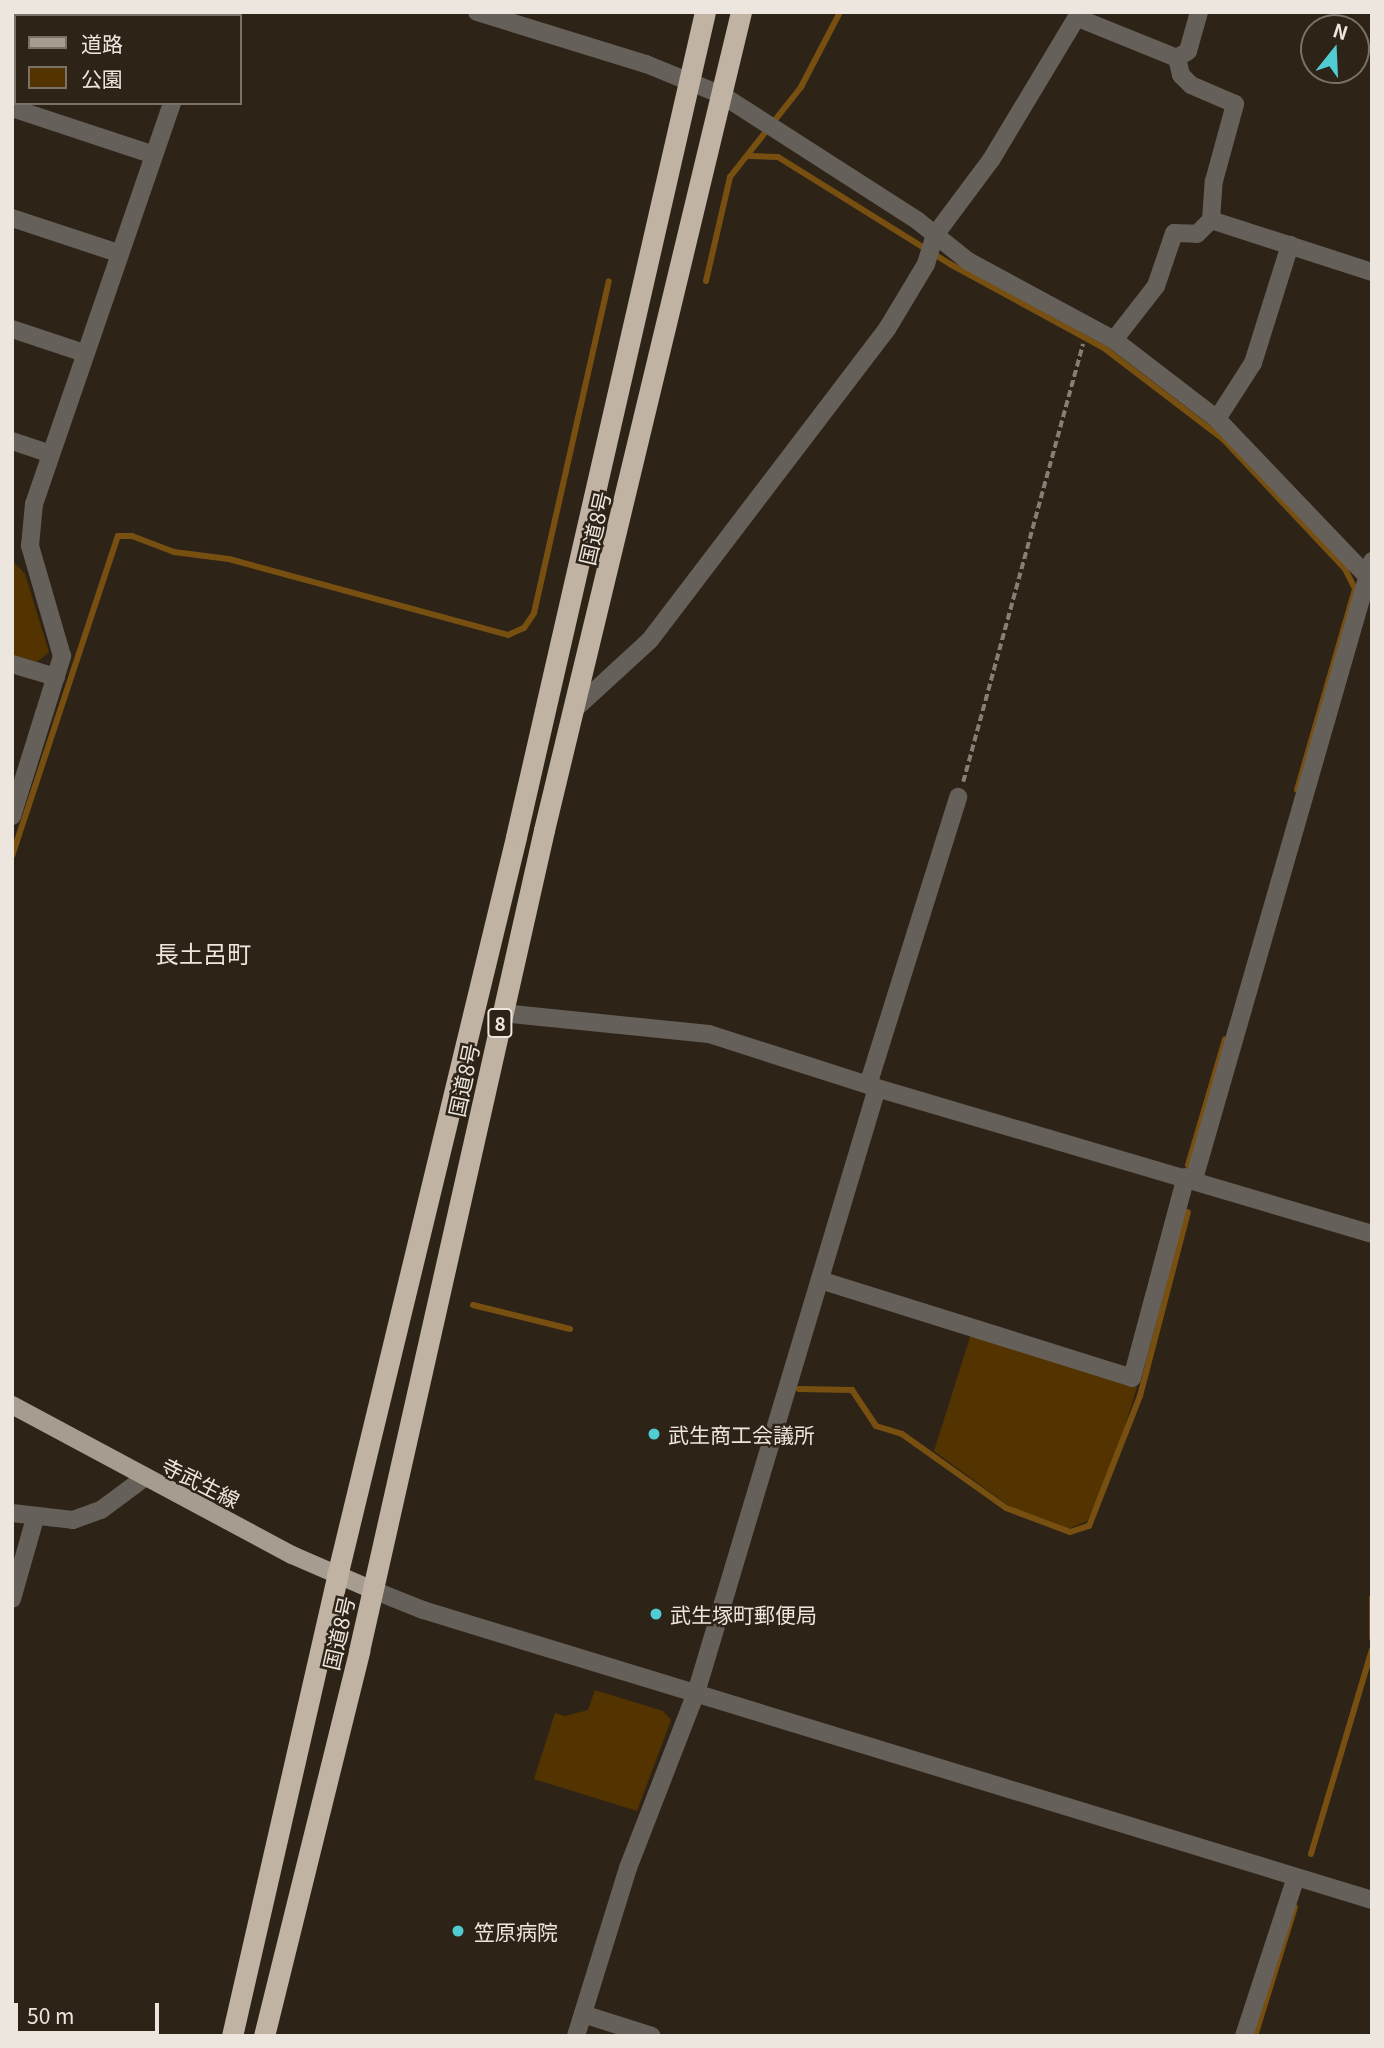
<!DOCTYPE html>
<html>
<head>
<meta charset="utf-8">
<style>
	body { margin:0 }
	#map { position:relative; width:1384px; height:2048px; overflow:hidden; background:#2d2317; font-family:Georgia,"Noto Sans JP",serif }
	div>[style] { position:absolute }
	.green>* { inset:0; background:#533401 }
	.stream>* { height:6px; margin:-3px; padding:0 3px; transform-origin:3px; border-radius:3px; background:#774f11 }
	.path>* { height:3.5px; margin-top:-1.75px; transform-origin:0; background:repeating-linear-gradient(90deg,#877f75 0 7px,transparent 0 10.5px) }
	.minor>* { height:18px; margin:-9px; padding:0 9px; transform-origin:9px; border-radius:9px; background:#66605a }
	.major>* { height:18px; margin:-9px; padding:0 9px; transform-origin:9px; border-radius:9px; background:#a69c8f }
	.highway>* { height:21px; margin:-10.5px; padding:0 10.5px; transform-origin:10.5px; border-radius:10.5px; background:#c0b3a4 }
	.dots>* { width:19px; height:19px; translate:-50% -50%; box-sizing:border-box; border:4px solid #2d2317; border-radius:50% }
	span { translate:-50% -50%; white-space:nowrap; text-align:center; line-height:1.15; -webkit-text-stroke:5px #2d2317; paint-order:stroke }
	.shield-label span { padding:2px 5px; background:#2d2317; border:2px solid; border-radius:5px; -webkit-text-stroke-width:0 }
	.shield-label { font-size:19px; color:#ede6de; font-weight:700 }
	.street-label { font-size:21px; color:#ede6de }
	.poi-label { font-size:21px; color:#ede6de }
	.left { translate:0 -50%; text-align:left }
	.quarter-label { font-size:24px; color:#ede6de }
	.frame { position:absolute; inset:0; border:14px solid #ede6de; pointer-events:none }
	.legend { position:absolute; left:14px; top:14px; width:228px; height:91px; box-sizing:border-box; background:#2d2317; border:2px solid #7a7167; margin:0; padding:9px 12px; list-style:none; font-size:21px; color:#ede6de }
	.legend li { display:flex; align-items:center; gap:14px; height:35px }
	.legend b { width:35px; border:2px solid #7a7167 }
	.north { position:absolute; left:1300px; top:14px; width:70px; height:70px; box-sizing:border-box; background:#2d2317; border:2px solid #7a7167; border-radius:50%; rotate:18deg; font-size:19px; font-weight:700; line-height:28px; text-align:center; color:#ede6de }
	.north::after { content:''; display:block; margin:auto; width:24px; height:32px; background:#51ccd3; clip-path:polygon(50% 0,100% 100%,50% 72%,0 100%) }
	.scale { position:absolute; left:14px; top:2003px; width:145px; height:32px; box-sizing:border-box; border:4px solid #ede6de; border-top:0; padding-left:9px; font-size:21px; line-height:24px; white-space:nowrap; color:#ede6de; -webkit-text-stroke:5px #2d2317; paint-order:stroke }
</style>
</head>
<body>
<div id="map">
	<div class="green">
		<div style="clip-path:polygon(12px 560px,25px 574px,49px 652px,37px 662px,12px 655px)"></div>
		<div style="clip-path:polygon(971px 1334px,1137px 1387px,1114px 1462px,1087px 1521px,1068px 1529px,1032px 1517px,1009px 1506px,934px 1451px)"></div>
		<div style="clip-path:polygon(595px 1690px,663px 1711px,671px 1720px,637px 1811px,534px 1779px,555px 1713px,565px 1716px,588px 1710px)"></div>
	</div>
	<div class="stream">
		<div style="left:749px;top:156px;width:29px;rotate:2deg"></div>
		<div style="left:778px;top:157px;width:203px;rotate:31.9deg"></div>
		<div style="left:950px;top:264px;width:175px;rotate:28.6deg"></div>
		<div style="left:1104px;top:348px;width:150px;rotate:37.4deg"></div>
		<div style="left:1223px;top:439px;width:178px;rotate:46.8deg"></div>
		<div style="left:1345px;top:569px;width:22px;rotate:63deg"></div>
		<div style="left:1355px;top:589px;width:209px;rotate:106.1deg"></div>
		<div style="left:706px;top:281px;width:107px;rotate:-77deg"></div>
		<div style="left:730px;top:177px;width:115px;rotate:-51.7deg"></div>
		<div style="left:801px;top:87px;width:85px;rotate:-62.5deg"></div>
		<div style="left:12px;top:856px;width:337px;rotate:-71.7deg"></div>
		<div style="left:118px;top:536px;width:14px"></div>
		<div style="left:132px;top:536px;width:45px;rotate:20.9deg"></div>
		<div style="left:174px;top:552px;width:55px;rotate:7.3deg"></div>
		<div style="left:229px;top:559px;width:289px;rotate:15.2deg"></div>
		<div style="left:508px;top:635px;width:17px;rotate:-24deg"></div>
		<div style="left:524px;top:628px;width:18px;rotate:-56deg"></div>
		<div style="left:534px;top:613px;width:340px;rotate:-77.3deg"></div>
		<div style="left:1188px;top:1165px;width:131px;rotate:-73.6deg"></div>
		<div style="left:473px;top:1305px;width:100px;rotate:13.9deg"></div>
		<div style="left:799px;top:1389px;width:53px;rotate:1.1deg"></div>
		<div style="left:852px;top:1390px;width:43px;rotate:56.3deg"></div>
		<div style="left:876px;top:1426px;width:27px;rotate:17deg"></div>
		<div style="left:902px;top:1434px;width:128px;rotate:35.4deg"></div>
		<div style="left:1006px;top:1508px;width:68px;rotate:20.6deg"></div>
		<div style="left:1070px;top:1532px;width:20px;rotate:-18deg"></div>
		<div style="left:1089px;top:1526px;width:140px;rotate:-68.6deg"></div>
		<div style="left:1140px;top:1396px;width:190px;rotate:-75.4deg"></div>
		<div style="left:1372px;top:1598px;width:40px;rotate:90deg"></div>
		<div style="left:1311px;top:1854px;width:213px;rotate:-73.4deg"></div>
		<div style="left:1255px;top:2036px;width:135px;rotate:-72.8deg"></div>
	</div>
	<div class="path">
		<div style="left:963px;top:782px;width:454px;rotate:-74.7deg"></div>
	</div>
	<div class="minor">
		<div style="left:66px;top:12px;width:12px;rotate:20deg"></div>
		<div style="left:477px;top:12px;width:177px;rotate:17.1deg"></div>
		<div style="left:646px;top:64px;width:82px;rotate:22.2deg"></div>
		<div style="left:722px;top:95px;width:233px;rotate:32.7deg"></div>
		<div style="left:918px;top:221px;width:64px;rotate:38.7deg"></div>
		<div style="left:968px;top:261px;width:166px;rotate:28.4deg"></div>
		<div style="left:1114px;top:340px;width:130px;rotate:37.5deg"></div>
		<div style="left:1217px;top:419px;width:224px;rotate:46.3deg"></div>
		<div style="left:207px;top:16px;width:4px;rotate:-76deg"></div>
		<div style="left:1078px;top:18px;width:107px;rotate:22deg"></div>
		<div style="left:1177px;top:58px;width:13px;rotate:-32deg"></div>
		<div style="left:1188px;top:51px;width:41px;rotate:-74.2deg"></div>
		<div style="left:12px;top:108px;width:146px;rotate:18.3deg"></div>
		<div style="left:12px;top:218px;width:112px;rotate:18.3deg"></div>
		<div style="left:1211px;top:220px;width:169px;rotate:17.9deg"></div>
		<div style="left:12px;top:329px;width:76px;rotate:18.4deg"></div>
		<div style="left:1114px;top:340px;width:68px;rotate:-52.1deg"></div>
		<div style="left:1156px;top:286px;width:56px;rotate:-71.2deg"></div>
		<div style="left:1174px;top:233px;width:23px;rotate:2deg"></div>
		<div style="left:1197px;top:234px;width:20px;rotate:-45deg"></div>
		<div style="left:1211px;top:220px;width:39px;rotate:-86deg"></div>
		<div style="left:1214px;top:181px;width:80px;rotate:-74.7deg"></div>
		<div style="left:1235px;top:104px;width:48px;rotate:-156.6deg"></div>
		<div style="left:1191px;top:85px;width:14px;rotate:-135deg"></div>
		<div style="left:1181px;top:75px;width:17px;rotate:-103deg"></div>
		<div style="left:1217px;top:419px;width:67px;rotate:-57.3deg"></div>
		<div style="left:1253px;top:363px;width:124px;rotate:-72.6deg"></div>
		<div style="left:12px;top:441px;width:41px;rotate:18.4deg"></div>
		<div style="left:12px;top:664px;width:46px;rotate:16.5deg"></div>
		<div style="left:576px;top:708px;width:100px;rotate:-42.6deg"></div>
		<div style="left:650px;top:640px;width:391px;rotate:-52.7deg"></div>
		<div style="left:887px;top:329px;width:76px;rotate:-59deg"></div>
		<div style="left:926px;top:264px;width:30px;rotate:-73deg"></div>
		<div style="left:935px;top:235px;width:94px;rotate:-53.3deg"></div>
		<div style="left:991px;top:160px;width:173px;rotate:-59deg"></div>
		<div style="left:12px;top:816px;width:168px;rotate:-72.6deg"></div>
		<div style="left:62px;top:656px;width:115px;rotate:-106.2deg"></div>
		<div style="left:30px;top:546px;width:42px;rotate:-84.6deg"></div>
		<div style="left:34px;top:504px;width:424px;rotate:-71deg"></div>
		<div style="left:502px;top:1013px;width:208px;rotate:5.8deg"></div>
		<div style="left:709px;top:1034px;width:176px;rotate:17.8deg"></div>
		<div style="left:877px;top:1088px;width:516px;rotate:16.43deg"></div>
		<div style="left:868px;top:1085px;width:302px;rotate:-72.6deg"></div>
		<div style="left:1194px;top:1179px;width:643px;rotate:-73.93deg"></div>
		<div style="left:820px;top:1280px;width:327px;rotate:17.4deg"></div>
		<div style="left:1132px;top:1378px;width:208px;rotate:-75deg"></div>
		<div style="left:12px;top:1513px;width:61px;rotate:6.5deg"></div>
		<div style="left:73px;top:1520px;width:30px;rotate:-20deg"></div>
		<div style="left:101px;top:1510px;width:54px;rotate:-36.7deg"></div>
		<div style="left:373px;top:1590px;width:54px;rotate:21.8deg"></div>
		<div style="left:423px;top:1610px;width:992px;rotate:16.99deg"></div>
		<div style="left:12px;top:1599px;width:84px;rotate:-74.1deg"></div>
		<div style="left:583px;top:2014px;width:72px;rotate:17.7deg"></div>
		<div style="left:576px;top:2036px;width:176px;rotate:-72.8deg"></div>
		<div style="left:628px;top:1868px;width:188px;rotate:-68.8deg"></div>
		<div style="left:696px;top:1693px;width:631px;rotate:-73.34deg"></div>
		<div style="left:1244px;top:2036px;width:167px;rotate:-71.9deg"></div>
	</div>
	<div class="major">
		<div style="left:12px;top:1405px;width:318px;rotate:28.2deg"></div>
		<div style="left:292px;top:1555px;width:88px;rotate:23.4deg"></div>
	</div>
	<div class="highway">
		<div style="left:232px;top:2036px;width:472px;rotate:-77.1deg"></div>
		<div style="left:337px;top:1576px;width:760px;rotate:-76.38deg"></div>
		<div style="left:516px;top:837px;width:846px;rotate:-77.1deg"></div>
		<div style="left:264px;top:2036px;width:397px;rotate:-76.1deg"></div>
		<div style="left:359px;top:1651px;width:842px;rotate:-77.3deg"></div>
		<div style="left:544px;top:830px;width:841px;rotate:-76.46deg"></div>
	</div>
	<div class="dots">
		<div style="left:654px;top:1434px;background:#51ccd3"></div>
		<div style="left:656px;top:1614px;background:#51ccd3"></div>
		<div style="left:458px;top:1931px;background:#51ccd3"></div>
	</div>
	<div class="shield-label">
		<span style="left:500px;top:1023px">8</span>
	</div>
	<div class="street-label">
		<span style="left:594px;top:528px;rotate:-77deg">国道8号</span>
		<span style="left:463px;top:1080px;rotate:-78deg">国道8号</span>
		<span style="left:201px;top:1482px;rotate:27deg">寺武生線</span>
		<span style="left:338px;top:1633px;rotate:-77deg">国道8号</span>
	</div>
	<div class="poi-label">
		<span class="left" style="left:668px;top:1434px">武生商工会議所</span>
		<span class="left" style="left:670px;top:1614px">武生塚町郵便局</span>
		<span class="left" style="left:474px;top:1931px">笠原病院</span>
	</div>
	<div class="quarter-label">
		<span style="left:203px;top:953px">長土呂町</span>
	</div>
	<div class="frame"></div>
	<ul class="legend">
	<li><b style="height:9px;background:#a69c8f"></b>道路</li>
	<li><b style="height:19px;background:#533401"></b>公園</li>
	</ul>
	<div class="north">N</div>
	<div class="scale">50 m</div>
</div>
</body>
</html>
